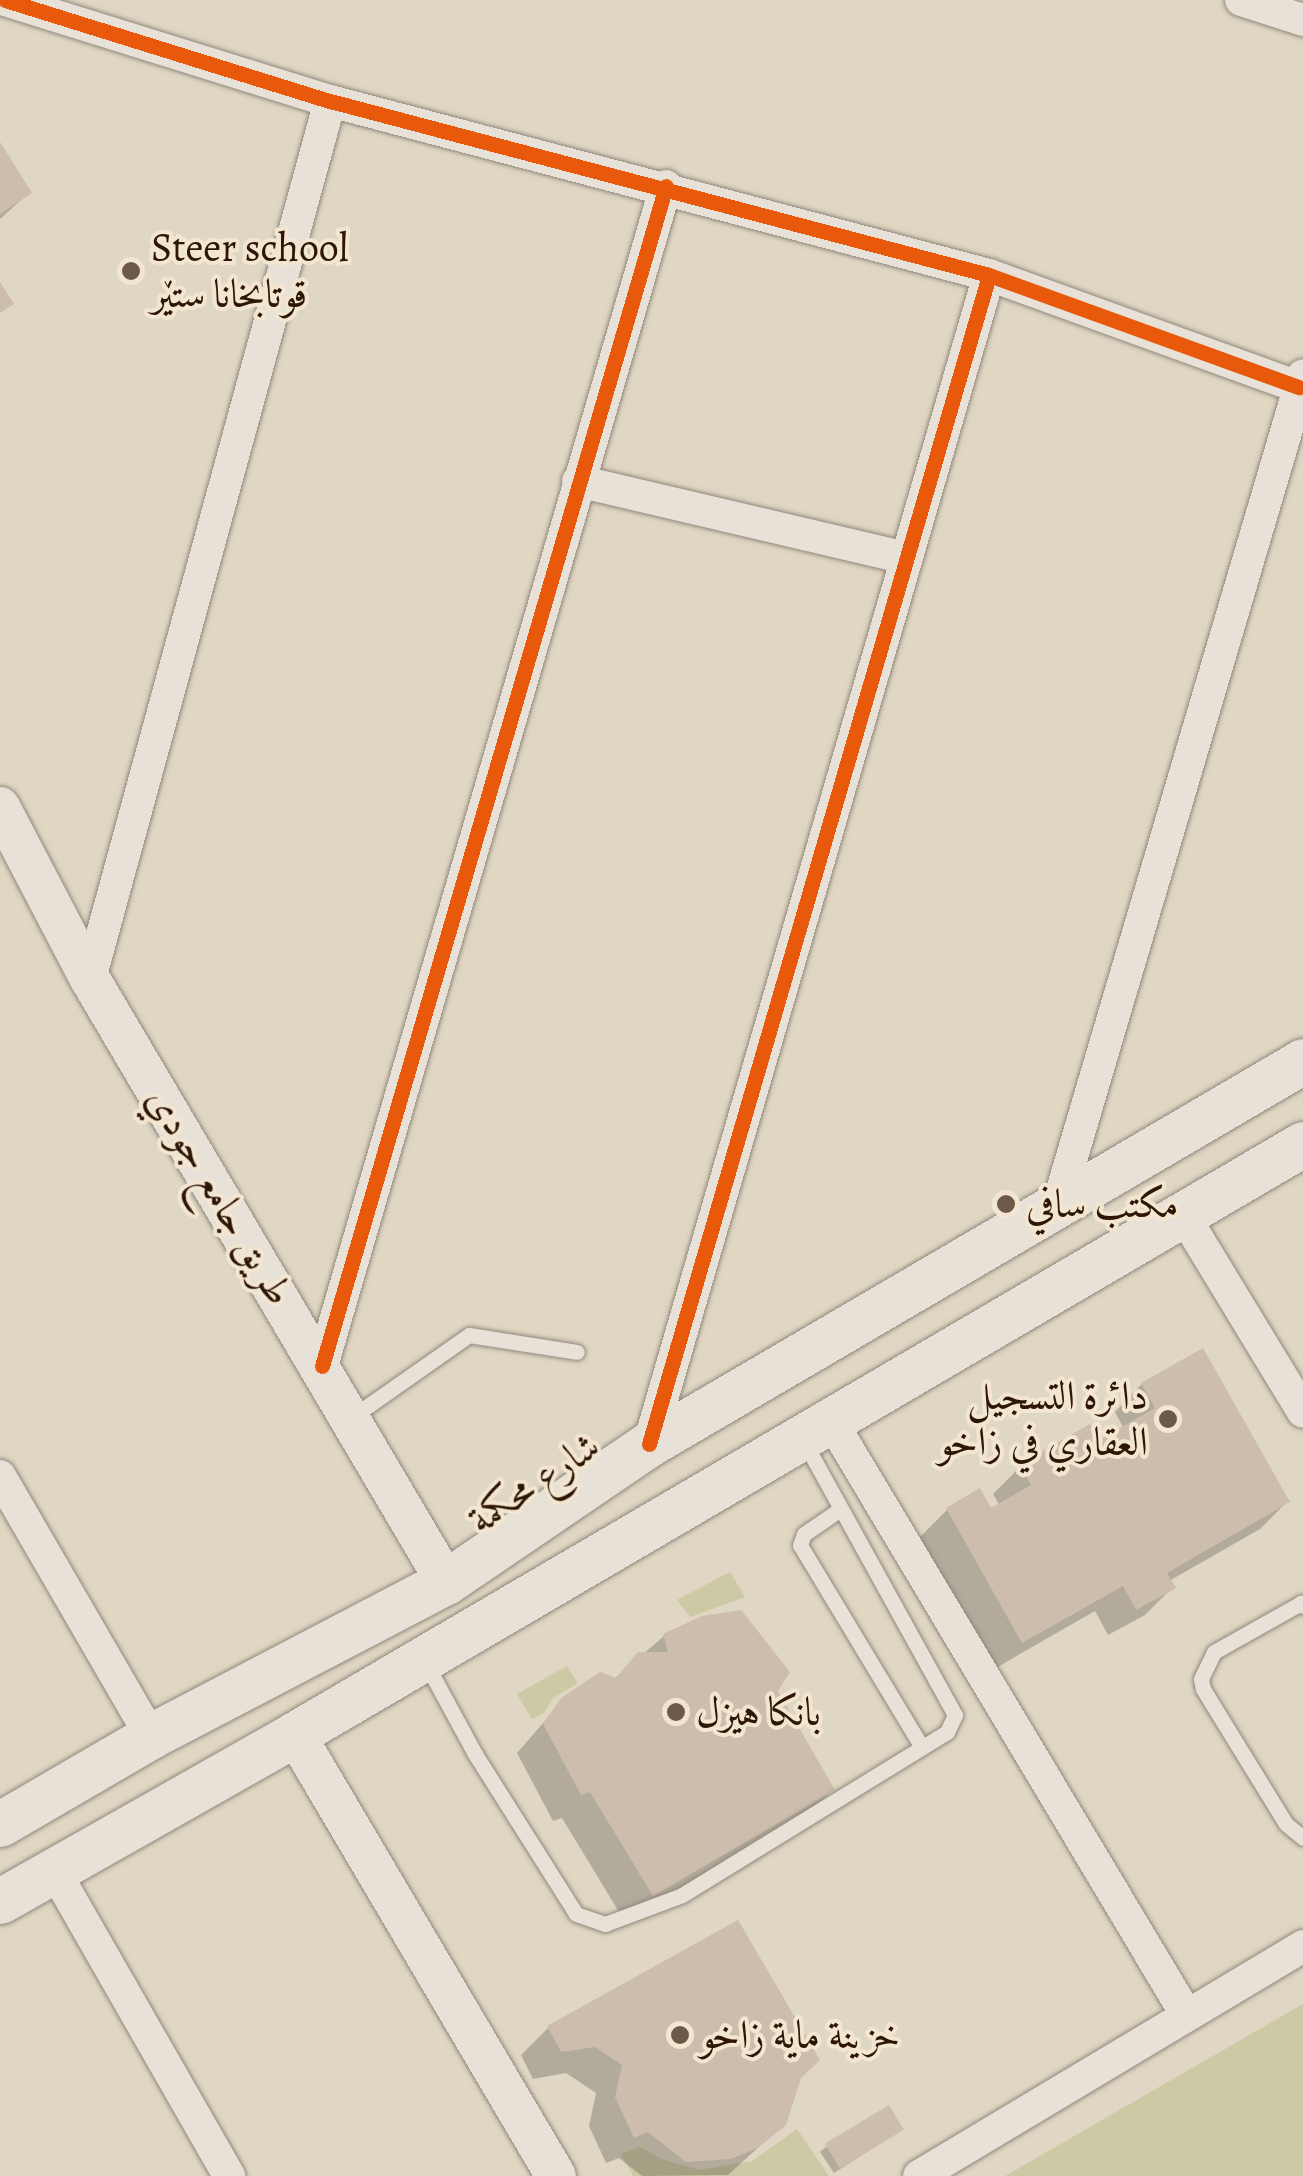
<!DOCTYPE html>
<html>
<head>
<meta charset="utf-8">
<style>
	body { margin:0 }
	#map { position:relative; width:1303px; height:2176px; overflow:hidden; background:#dfd6c3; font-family:Alegreya,Amiri,serif }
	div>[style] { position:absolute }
	.green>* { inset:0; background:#ccc9a4 }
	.shadow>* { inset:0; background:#0003 }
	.building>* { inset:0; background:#cdbdad; transform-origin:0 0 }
	.roads { filter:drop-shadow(0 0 2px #90887c) drop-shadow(0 0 2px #90887c) }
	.service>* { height:15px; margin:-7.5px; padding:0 7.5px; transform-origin:7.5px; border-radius:7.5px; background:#e7e1d7 }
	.minor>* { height:32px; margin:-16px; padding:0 16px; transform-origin:16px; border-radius:16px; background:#e7e1d7 }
	.tertiary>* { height:40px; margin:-20px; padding:0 20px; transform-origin:20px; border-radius:20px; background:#e7e1d7 }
	.secondary>* { height:45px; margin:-22.5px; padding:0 22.5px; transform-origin:22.5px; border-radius:22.5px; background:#e7e1d7 }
	.cycleway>* { height:15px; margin:-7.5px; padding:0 7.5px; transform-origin:7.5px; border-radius:7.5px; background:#e8590c }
	.dots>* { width:28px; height:28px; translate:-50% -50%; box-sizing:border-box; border:5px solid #f3e6d0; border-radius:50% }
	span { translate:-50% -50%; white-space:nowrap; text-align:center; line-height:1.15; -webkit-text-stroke:8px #f3e6d0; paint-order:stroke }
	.poi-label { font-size:40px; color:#2e1607 }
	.left { translate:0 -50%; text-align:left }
	.right { translate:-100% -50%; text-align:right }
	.street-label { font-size:40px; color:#2e1607 }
</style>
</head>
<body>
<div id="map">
	<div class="green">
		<div style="clip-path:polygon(730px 1572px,745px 1597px,690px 1617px,677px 1600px)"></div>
		<div style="clip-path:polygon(567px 1666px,578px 1683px,553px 1698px,543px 1714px,532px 1719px,517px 1694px)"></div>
		<div style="clip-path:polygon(1303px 2004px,1303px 2176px,1005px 2176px)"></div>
		<div style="clip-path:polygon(797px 2129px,829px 2176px,633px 2176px,621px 2154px,640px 2147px,664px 2160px,700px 2170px,752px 2161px)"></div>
	</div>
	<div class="shadow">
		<div style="clip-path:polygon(0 147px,29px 193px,0 219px)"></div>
		<div style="clip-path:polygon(1142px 1384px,1287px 1502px,1260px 1529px,1169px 1581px,1172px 1588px,1145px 1615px,1108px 1635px,1095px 1611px,994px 1669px,920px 1537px,947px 1510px,990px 1511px,1000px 1506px,993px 1494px,1021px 1466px,1098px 1444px,1124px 1429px,1115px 1412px)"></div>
		<div style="clip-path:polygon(664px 1636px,775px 1691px,832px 1790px,805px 1817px,625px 1922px,562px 1818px,553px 1821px,517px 1753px,563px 1700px,613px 1680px)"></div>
		<div style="clip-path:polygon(548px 2028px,798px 2078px,784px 2124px,728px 2175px,642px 2176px,619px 2158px,606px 2163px,589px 2126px,596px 2093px,566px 2073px,533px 2079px,521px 2055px)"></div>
		<div style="clip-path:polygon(901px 2130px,834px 2173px,820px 2152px,827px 2146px)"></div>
	</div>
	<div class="building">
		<div style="clip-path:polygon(0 142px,32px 193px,0 214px)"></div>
		<div style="clip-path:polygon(0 282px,14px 304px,0 313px)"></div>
		<div style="clip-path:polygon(1203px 1348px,1290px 1502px,1167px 1573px,1176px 1588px,1136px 1610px,1123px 1586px,1022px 1643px,946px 1508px,980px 1488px,991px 1508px,1031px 1485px,1019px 1464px,1090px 1424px,1099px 1440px,1155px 1408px,1141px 1383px)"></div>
		<div style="clip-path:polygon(741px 1610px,790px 1672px,778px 1691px,835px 1790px,653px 1896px,590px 1792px,581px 1795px,543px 1724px,561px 1698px,600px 1672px,616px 1678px,638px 1652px,668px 1652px,663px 1634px,702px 1616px)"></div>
		<div style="clip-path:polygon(738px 1920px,820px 2060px,801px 2078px,786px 2125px,758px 2148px,731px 2159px,686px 2162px,648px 2132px,634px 2138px,615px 2097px,622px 2065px,595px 2047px,561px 2052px,547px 2026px)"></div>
		<div style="left:889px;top:2105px;width:29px;height:75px;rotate:59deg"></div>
	</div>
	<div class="roads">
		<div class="service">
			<div style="left:352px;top:1417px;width:143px;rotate:-35deg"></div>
			<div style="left:469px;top:1335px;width:109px;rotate:8.9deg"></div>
			<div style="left:839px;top:1510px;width:42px;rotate:145.6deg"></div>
			<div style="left:804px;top:1534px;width:12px;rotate:110deg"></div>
			<div style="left:800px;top:1545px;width:236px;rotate:58.9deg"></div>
			<div style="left:1303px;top:1606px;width:4px;rotate:-124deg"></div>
			<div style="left:1301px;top:1603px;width:100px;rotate:150.6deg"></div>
			<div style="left:1214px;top:1652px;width:30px;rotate:116deg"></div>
			<div style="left:1201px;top:1679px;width:10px;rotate:79deg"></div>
			<div style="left:1203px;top:1689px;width:158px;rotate:58.4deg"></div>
			<div style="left:1286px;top:1824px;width:22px;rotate:39deg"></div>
			<div style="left:424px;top:1660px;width:107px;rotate:61.5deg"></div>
			<div style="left:475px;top:1754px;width:189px;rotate:57.7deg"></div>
			<div style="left:576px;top:1914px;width:31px;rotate:19deg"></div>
			<div style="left:605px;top:1924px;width:82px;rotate:-20.6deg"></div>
			<div style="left:682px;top:1895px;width:311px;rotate:-31.6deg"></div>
			<div style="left:947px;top:1732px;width:19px;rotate:-65deg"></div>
			<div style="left:955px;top:1715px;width:314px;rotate:-118.9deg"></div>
		</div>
		<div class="minor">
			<div style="left:5px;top:0;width:340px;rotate:17.3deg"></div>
			<div style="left:330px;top:101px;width:682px;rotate:14.79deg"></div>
			<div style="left:989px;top:275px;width:330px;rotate:19.9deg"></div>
			<div style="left:1241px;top:0;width:65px;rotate:17.9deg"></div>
			<div style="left:578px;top:481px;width:337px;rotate:13.2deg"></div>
			<div style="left:90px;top:979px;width:910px;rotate:-74.71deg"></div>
			<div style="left:1058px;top:1204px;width:864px;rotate:-73.54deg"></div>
			<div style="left:1184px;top:1216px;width:229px;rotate:58.7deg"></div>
			<div style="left:322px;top:1366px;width:1229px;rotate:-73.75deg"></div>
			<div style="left:830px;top:1419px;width:693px;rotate:59.11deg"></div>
			<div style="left:649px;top:1444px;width:1217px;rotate:-73.78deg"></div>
			<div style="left:0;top:1476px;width:301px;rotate:59.9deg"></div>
			<div style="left:54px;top:1870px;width:353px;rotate:60.2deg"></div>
			<div style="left:919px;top:2176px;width:448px;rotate:-30.9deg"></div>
		</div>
		<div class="tertiary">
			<div style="left:0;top:807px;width:194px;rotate:62.4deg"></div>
			<div style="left:90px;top:979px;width:700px;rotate:59.44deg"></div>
			<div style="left:295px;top:1734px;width:513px;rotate:59.44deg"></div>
		</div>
		<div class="secondary">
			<div style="left:0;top:1824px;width:175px;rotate:-30.2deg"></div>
			<div style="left:151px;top:1736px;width:333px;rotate:-27.6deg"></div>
			<div style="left:446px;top:1582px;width:245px;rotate:-34.2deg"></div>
			<div style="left:649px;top:1444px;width:758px;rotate:-30.35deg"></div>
			<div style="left:0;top:1901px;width:339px;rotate:-29.5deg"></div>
			<div style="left:295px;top:1734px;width:1168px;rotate:-30.34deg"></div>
		</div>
	</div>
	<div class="cycleway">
		<div style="left:5px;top:0;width:340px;rotate:17.3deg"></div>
		<div style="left:330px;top:101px;width:682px;rotate:14.79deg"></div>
		<div style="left:989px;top:275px;width:330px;rotate:19.9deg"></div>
		<div style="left:322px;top:1366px;width:1229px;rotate:-73.75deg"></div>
		<div style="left:649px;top:1444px;width:1217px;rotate:-73.78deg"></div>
	</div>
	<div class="dots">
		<div style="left:131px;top:271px;background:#6c5949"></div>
		<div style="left:1006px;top:1204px;background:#6c5949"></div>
		<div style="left:1168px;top:1419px;background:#6c5949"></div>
		<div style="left:676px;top:1712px;background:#6c5949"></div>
		<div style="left:680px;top:2035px;background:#6c5949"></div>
	</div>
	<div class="poi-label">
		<span class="left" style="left:151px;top:271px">Steer school<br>قوتابخانا ستێر</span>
		<span class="left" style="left:1026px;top:1204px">مكتب سافي</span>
		<span class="right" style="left:1148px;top:1419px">دائرة التسجيل<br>العقاري في زاخو</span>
		<span class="left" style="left:696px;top:1712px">بانکا هیزل</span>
		<span class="left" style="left:700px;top:2035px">خزينة ماية زاخو</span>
	</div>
	<div class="street-label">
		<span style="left:220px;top:1196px;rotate:59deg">طريق جامع جودي</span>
		<span style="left:534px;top:1483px;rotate:-34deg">شارع محكمة</span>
	</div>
</div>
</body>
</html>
